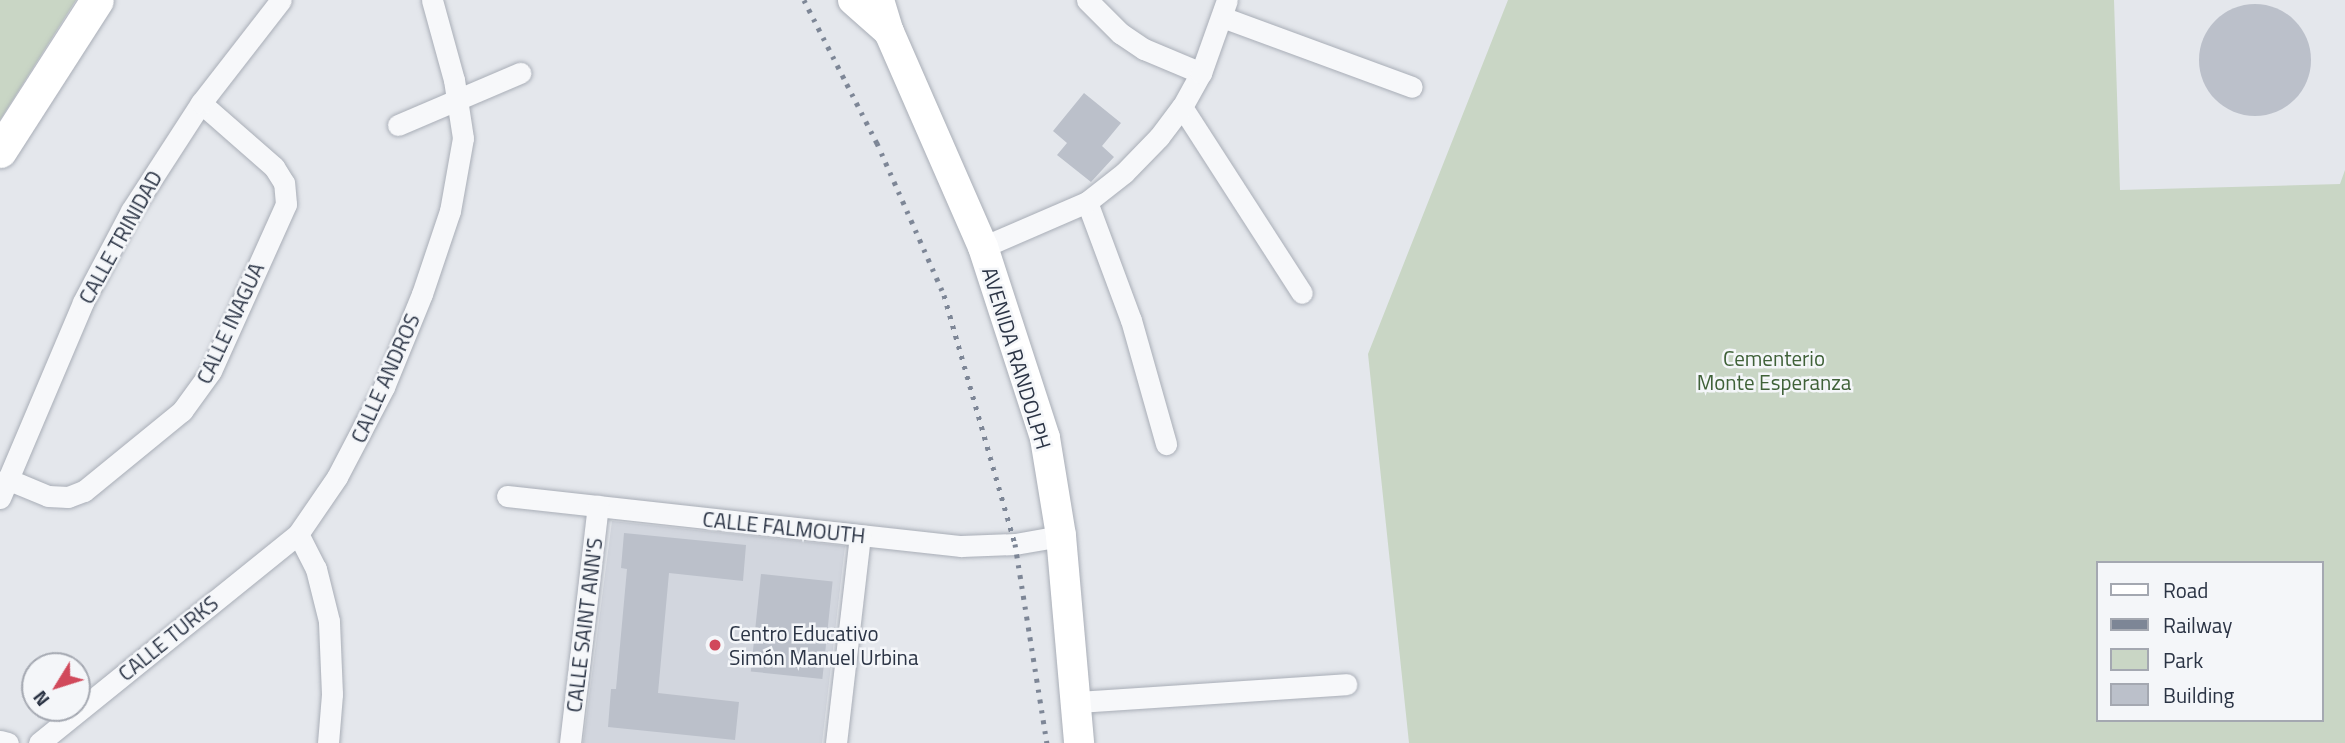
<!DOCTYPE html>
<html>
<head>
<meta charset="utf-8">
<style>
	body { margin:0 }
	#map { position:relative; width:2345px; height:743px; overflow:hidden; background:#e4e7ec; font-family:"Titillium Web",sans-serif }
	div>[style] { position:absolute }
	.built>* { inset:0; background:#d2d6de }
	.green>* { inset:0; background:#c9d6c5 }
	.building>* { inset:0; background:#bbc0ca; transform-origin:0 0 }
	.round { border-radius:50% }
	.roads { filter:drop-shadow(0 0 2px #a9aeb7) drop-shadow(0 0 2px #a9aeb7) }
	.street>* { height:21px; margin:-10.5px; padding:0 10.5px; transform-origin:10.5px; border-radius:10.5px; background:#f7f8fa }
	.secondary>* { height:30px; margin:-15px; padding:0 15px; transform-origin:15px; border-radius:15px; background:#fff }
	.primary>* { height:33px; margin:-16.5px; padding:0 16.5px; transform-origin:16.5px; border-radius:16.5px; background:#fff }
	.rail>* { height:5px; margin-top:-2.5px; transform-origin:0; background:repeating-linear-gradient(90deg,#7d8696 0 3.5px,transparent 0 10.5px) }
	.dots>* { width:19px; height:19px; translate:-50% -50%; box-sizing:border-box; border:4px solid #f4f6f9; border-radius:50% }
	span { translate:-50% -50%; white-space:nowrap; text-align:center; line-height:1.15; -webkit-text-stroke:5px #f4f6f9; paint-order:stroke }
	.street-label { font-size:21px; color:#2b3445 }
	.park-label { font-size:21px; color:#3f6138 }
	.poi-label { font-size:21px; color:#2b3445 }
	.left { translate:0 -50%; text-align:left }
	.legend { position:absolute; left:2096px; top:561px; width:228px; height:161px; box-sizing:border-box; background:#f4f6f9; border:2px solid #a4a8b1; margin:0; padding:9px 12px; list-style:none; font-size:21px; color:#2b3445 }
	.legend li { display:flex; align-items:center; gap:14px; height:35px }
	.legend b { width:35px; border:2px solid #a4a8b1 }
	.north { position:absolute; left:21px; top:652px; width:70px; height:70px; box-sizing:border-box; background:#f4f6f9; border:2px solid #a4a8b1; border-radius:50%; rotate:232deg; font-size:19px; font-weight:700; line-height:28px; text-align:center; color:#2b3445 }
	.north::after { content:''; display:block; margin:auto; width:24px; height:32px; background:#d1495b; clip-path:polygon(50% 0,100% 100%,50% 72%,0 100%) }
</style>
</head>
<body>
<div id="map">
	<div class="built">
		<div style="clip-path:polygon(612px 521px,845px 546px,822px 743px,583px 743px)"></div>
	</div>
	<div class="green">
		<div style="clip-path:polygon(0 0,76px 0,0 120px)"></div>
		<div style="clip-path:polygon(evenodd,1508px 0,2114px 0,2120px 190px,2340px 184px,2345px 170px,2345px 743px,1409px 743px,1368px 354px,1508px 0,2098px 563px,2322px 563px,2322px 720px,2098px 720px,2098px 563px)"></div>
	</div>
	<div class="building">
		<div class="round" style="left:2199px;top:4px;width:112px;height:112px"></div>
		<div style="clip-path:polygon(1084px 93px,1121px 123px,1102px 146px,1114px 157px,1091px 182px,1057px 155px,1067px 143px,1053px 131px)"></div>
		<div style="clip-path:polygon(624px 533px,746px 545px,743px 581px,669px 573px,658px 693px,739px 702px,735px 740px,608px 727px,611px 689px,616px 689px,627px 569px,621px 568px)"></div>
		<div style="left:761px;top:574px;width:72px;height:98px;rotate:6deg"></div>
	</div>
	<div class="roads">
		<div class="street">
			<div style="left:1087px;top:0;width:47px;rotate:45deg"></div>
			<div style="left:1120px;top:33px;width:29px;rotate:34deg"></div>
			<div style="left:1144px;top:49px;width:62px;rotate:22.8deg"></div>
			<div style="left:1222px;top:17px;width:202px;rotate:20.2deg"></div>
			<div style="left:1182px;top:107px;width:221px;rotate:57.2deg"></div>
			<div style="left:398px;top:125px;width:133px;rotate:-23.1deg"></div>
			<div style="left:1087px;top:202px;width:126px;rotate:69.6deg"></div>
			<div style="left:1131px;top:320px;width:129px;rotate:74.2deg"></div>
			<div style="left:983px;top:247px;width:113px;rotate:-23.4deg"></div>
			<div style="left:1087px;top:202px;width:47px;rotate:-38.1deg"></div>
			<div style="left:1124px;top:173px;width:50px;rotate:-45.8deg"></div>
			<div style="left:1159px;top:137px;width:38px;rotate:-53deg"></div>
			<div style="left:1182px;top:107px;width:39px;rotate:-61deg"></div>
			<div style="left:1201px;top:73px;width:77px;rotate:-70.4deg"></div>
			<div style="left:7px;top:479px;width:44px;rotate:22.5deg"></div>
			<div style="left:48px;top:496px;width:20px;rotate:3deg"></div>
			<div style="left:68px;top:497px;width:17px;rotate:-21deg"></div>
			<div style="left:84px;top:491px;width:127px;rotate:-39.2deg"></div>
			<div style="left:182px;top:411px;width:49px;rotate:-54.1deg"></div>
			<div style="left:211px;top:371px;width:183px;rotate:-65.8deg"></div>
			<div style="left:286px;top:204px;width:21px;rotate:-95deg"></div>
			<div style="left:284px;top:183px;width:19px;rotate:-122deg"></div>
			<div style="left:274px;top:167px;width:97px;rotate:-138.8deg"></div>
			<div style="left:507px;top:496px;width:457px;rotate:6.3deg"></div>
			<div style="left:961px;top:546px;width:54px;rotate:-2.1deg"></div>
			<div style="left:1015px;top:544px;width:47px;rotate:-9.9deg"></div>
			<div style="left:0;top:498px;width:213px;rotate:-67deg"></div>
			<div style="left:83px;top:302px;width:103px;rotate:-62.2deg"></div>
			<div style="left:131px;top:211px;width:129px;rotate:-57.1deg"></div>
			<div style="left:201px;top:103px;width:130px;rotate:-52.2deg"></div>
			<div style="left:1077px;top:702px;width:270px;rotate:-3.8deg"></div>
			<div style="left:0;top:741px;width:8px;rotate:14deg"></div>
			<div style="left:39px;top:743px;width:333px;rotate:-38.9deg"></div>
			<div style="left:328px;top:743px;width:49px;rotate:-85.3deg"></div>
			<div style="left:332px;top:694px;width:73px;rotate:-92.4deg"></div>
			<div style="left:329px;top:621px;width:54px;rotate:-104deg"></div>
			<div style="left:316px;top:569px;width:39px;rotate:-117deg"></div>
			<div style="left:298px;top:534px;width:69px;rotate:-55.6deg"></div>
			<div style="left:337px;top:477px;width:102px;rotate:-62.4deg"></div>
			<div style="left:384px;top:387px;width:100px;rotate:-67.8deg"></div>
			<div style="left:422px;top:294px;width:88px;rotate:-71.4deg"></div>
			<div style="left:450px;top:211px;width:74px;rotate:-79.9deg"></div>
			<div style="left:463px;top:138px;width:59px;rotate:-98.8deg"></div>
			<div style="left:454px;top:80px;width:83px;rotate:-105.4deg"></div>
			<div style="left:570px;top:743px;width:239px;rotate:-83.3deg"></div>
			<div style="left:836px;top:743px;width:208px;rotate:-83.4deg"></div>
		</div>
		<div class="secondary">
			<div style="left:853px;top:0;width:48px;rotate:41.6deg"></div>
			<div style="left:879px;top:0;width:34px;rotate:73deg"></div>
			<div style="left:889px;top:32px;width:235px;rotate:66.4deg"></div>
			<div style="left:983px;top:247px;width:201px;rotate:72deg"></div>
			<div style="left:1045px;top:438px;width:99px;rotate:80.7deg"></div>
			<div style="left:1061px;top:536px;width:208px;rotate:85deg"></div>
		</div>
		<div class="primary">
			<div style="left:0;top:151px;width:179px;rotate:-57.3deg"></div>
		</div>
	</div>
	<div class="rail">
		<div style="left:804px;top:0;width:161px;rotate:63deg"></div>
		<div style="left:877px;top:143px;width:166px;rotate:66.2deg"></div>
		<div style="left:944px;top:295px;width:259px;rotate:74.1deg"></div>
		<div style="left:1015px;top:544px;width:202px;rotate:80.9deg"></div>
	</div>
	<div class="dots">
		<div style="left:715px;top:645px;background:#d1495b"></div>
	</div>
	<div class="street-label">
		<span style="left:120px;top:237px;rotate:-61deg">CALLE TRINIDAD</span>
		<span style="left:230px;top:323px;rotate:-65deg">CALLE INAGUA</span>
		<span style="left:1017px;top:358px;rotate:73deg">AVENIDA RANDOLPH</span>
		<span style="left:385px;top:378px;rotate:-66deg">CALLE ANDROS</span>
		<span style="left:784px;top:527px;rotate:6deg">CALLE FALMOUTH</span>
		<span style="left:584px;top:625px;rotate:-83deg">CALLE SAINT ANN'S</span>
		<span style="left:168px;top:638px;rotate:-39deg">CALLE TURKS</span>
	</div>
	<div class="park-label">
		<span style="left:1774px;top:370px">Cementerio<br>Monte Esperanza</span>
	</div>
	<div class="poi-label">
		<span class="left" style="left:729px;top:645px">Centro Educativo<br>Simón Manuel Urbina</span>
	</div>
	<ul class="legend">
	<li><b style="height:9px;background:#fff"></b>Road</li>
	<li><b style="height:9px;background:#7d8696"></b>Railway</li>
	<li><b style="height:19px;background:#c9d6c5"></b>Park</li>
	<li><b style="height:19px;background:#bbc0ca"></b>Building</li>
	</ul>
	<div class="north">N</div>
</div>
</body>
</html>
